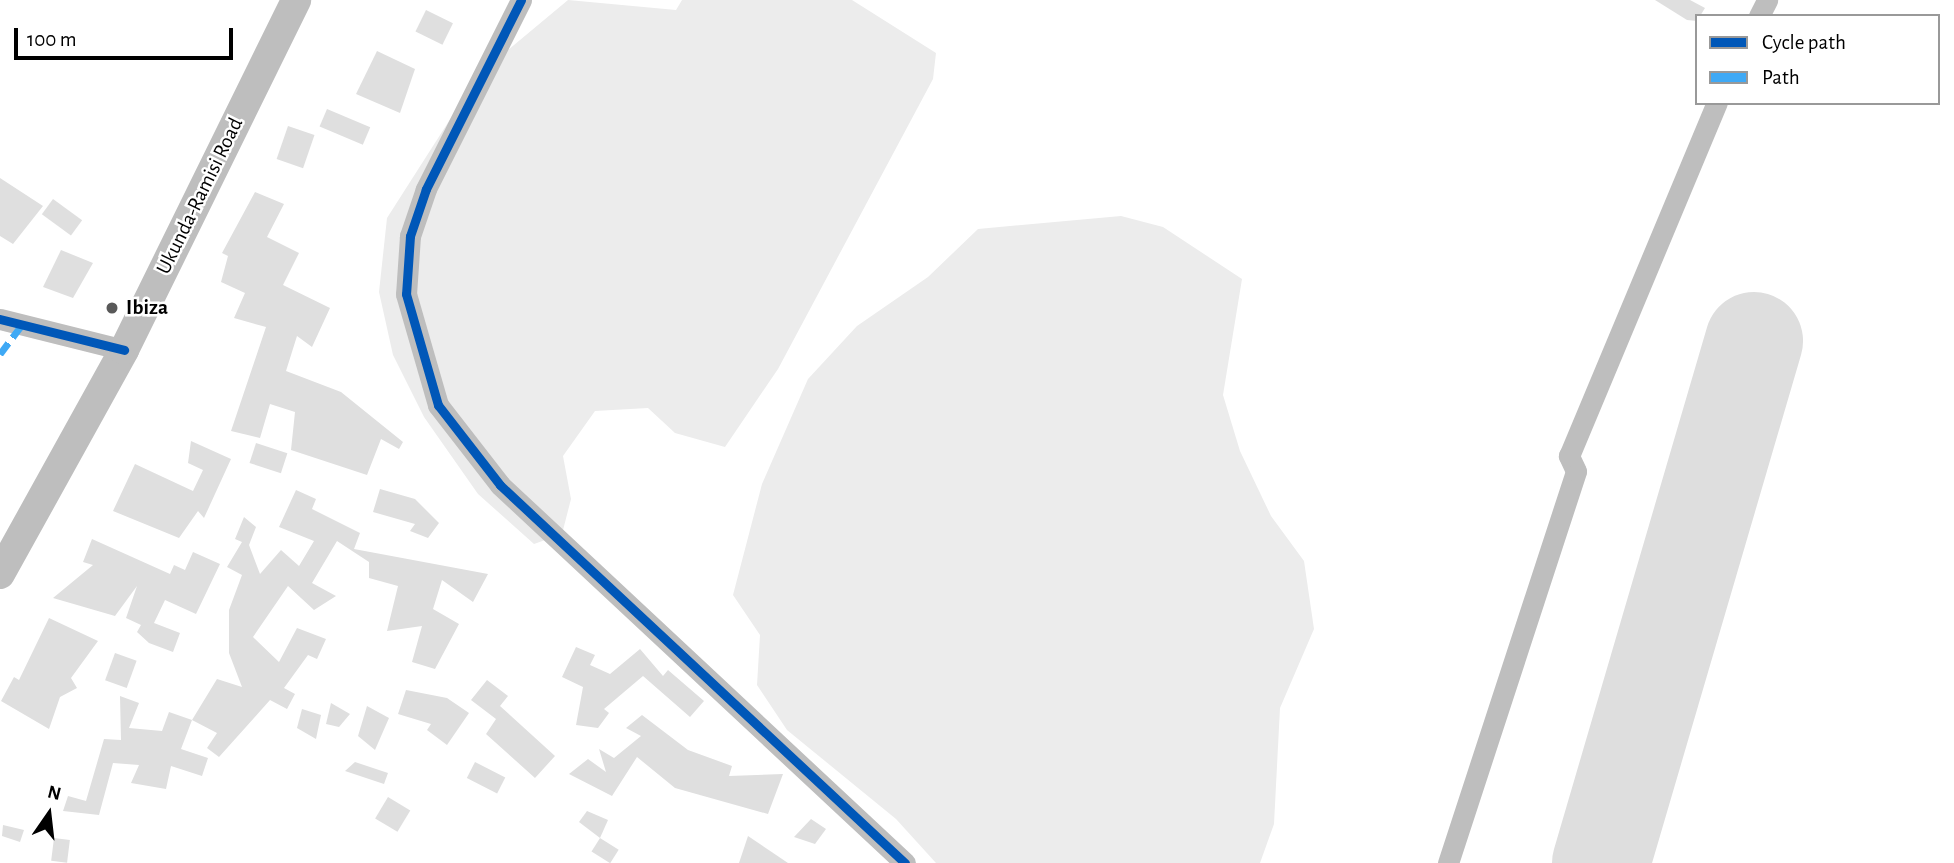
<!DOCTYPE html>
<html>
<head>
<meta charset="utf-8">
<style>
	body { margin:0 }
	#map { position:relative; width:1954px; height:863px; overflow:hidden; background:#fff; font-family:"Alegreya Sans",sans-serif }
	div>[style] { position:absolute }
	.green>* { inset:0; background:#ececec }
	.runway>* { height:98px; margin:-49px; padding:0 49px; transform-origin:49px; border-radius:49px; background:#dedede }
	.building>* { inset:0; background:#dfdfdf; transform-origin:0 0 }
	.minor>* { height:21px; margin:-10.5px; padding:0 10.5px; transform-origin:10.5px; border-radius:10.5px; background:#bebebe }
	.highway>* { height:30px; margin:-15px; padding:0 15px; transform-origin:15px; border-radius:15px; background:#bebebe }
	.quiet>* { height:7px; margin-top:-3.5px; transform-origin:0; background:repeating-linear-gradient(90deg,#3fa9f5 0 14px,transparent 0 21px) }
	.cycleway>* { height:9px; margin:-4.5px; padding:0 4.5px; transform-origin:4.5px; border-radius:4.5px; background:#0057b8 }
	.dots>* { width:19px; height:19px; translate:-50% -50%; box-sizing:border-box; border:4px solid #fff; border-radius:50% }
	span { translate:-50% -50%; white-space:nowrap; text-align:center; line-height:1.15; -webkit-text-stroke:5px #fff; paint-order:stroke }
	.street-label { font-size:21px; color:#000 }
	.poi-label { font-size:21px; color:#000; font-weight:700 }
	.left { translate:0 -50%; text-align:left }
	.legend { position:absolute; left:1695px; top:14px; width:245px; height:91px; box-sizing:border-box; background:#fff; border:2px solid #999; margin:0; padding:9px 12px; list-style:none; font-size:21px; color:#000 }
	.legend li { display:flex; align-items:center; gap:14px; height:35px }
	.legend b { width:35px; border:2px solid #999 }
	.north { position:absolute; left:14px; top:779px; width:70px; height:70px; -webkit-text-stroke:5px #fff; paint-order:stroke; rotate:14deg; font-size:19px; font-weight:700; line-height:28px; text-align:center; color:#000 }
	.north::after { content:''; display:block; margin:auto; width:24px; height:32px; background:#000; clip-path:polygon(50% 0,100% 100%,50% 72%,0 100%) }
	.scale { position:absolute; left:14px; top:28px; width:219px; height:32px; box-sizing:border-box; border:4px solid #000; border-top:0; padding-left:9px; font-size:21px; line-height:24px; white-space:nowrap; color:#000; -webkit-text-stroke:5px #fff; paint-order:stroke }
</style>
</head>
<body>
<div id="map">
	<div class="green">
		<div style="clip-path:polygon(568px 0,676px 10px,682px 0,852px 0,936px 53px,933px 79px,778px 369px,725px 447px,675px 433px,648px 408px,595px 411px,563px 456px,571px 499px,562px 534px,534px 544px,478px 494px,424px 417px,393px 355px,379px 292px,387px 218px,479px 74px)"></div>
		<div style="clip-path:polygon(1121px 216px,1163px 227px,1242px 279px,1223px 395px,1240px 451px,1271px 516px,1304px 561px,1314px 629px,1280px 708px,1274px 824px,1260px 863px,936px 863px,896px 819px,787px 730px,757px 685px,760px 635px,733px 595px,762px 484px,808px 379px,857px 326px,928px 277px,978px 229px)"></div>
	</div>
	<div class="runway">
		<div style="left:1601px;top:863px;width:544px;rotate:-73.66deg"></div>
	</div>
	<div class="building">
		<div style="clip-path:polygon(1655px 0,1690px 0,1705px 8px,1697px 21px,1687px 20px)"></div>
		<div style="left:426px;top:10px;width:30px;height:24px;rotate:26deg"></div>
		<div style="clip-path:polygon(377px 51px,415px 69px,400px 113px,356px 94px)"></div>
		<div style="left:327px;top:109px;width:47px;height:19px;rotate:23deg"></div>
		<div style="left:288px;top:126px;width:28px;height:35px;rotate:19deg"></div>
		<div style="clip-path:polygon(0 178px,43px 206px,13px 244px,0 236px)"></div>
		<div style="clip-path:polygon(255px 192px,284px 204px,267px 237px,299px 253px,283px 285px,330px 308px,312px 347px,297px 336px,286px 371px,341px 392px,403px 442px,399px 449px,381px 439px,367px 475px,291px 450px,295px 412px,270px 404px,260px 438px,231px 431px,266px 327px,234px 318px,245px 293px,221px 282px,228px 256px,222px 253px)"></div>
		<div style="left:53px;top:199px;width:36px;height:19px;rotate:36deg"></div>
		<div style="clip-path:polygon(61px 250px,93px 263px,73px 298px,43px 287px)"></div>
		<div style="clip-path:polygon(191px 441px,231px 459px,204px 518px,198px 511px,179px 538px,113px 511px,135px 464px,193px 491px,203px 470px,188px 463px)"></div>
		<div style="left:256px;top:443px;width:33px;height:21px;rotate:18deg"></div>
		<div style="clip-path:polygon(380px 489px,415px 499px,439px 523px,428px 538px,410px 531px,415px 524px,373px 512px)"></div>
		<div style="clip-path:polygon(296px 490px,316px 499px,312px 509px,360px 533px,354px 549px,488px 574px,473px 602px,442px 580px,433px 609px,459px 624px,435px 669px,412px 662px,422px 626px,387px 631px,398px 586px,369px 578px,369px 562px,337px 541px,312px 583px,336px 596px,314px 610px,288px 586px,253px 637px,279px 662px,297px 628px,326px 639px,317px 659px,308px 655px,284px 688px,295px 694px,287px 709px,270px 700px,219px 757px,207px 748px,217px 733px,192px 720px,217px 679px,242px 687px,229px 653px,229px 610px,242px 575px,227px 567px,242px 542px,235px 539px,244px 517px,256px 527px,249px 545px,260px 574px,281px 550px,299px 566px,314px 541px,279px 527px)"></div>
		<div style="clip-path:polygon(92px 539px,170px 574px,174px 565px,185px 570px,193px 552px,220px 564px,196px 614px,165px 600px,154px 623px,180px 633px,173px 652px,149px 643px,137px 632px,141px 625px,126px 618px,137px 586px,115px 616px,53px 598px,93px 565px,83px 562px)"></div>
		<div style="clip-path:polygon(49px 618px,98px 641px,71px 678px,77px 688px,60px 697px,49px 729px,1px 701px,14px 677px,19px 680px)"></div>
		<div style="clip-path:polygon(576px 647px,595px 655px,590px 665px,610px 674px,640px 649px,663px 676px,668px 670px,704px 701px,690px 717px,643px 676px,604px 709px,609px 713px,598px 728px,576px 725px,583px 687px,562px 677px)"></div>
		<div style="left:115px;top:653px;width:23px;height:29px;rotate:20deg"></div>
		<div style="clip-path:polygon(487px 680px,508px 696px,500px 706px,555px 756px,535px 778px,486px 734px,496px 719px,471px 700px)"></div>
		<div style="clip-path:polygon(406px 690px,447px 698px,469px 713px,447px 745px,427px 730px,431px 724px,398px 714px)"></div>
		<div style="clip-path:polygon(120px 696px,139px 703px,129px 728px,162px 731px,169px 712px,192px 720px,181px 749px,208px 758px,202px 776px,171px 766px,166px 789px,131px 783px,139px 765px,113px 763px,99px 815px,63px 811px,68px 796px,86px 801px,104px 739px,121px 740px)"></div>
		<div style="clip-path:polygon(331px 703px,350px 714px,339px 727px,326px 724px)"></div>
		<div style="clip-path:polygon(367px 706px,389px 718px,375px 750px,358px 736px)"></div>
		<div style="clip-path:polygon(302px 709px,321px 715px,316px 739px,297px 728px)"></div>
		<div style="clip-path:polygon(642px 715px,688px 750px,732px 766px,729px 776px,783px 774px,768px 814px,675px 788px,637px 757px,612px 796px,569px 774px,588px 759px,606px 772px,599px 749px,614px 758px,641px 736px,626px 728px)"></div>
		<div style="clip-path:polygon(355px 762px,388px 773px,384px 784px,345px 771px)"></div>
		<div style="left:475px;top:762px;width:34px;height:18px;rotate:27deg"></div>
		<div style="left:388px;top:797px;width:26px;height:25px;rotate:31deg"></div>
		<div style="clip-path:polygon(587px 811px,608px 820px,600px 838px,579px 822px)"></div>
		<div style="clip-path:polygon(811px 819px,826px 829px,815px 844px,794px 837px)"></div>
		<div style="clip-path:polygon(3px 825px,24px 830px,20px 842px,2px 836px)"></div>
		<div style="clip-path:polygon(748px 836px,788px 863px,739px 863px)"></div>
		<div style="left:54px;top:838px;width:16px;height:23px;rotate:7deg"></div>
		<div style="left:600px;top:838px;width:22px;height:16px;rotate:32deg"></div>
	</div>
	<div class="minor">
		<div style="left:521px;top:0;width:212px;rotate:116.7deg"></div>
		<div style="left:426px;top:189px;width:50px;rotate:108.8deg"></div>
		<div style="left:410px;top:236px;width:58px;rotate:93.9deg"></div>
		<div style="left:406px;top:294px;width:116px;rotate:73.9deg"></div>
		<div style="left:438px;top:405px;width:101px;rotate:52.2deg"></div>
		<div style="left:500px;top:485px;width:554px;rotate:43.03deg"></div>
		<div style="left:1759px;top:16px;width:18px;rotate:-63deg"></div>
		<div style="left:0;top:319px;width:128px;rotate:14deg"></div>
		<div style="left:1448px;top:863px;width:412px;rotate:-71.9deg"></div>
		<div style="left:1576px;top:471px;width:17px;rotate:-115deg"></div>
		<div style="left:1569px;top:456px;width:383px;rotate:-67.3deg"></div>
	</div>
	<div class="highway">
		<div style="left:0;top:574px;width:256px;rotate:-61deg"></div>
		<div style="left:124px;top:350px;width:390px;rotate:-63.8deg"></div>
	</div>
	<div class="quiet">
		<div style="left:0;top:354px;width:36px;rotate:-53deg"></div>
	</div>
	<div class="cycleway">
		<div style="left:521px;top:0;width:212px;rotate:116.7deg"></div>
		<div style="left:426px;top:189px;width:50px;rotate:108.8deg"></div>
		<div style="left:410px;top:236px;width:58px;rotate:93.9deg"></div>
		<div style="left:406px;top:294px;width:116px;rotate:73.9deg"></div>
		<div style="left:438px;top:405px;width:101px;rotate:52.2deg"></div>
		<div style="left:500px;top:485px;width:554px;rotate:43.03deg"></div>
		<div style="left:0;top:319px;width:128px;rotate:14deg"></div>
	</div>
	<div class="dots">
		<div style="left:112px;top:308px;background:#595959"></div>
	</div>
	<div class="street-label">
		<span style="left:200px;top:196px;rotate:-64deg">Ukunda-Ramisi Road</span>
	</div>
	<div class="poi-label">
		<span class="left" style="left:126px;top:308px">Ibiza</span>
	</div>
	<ul class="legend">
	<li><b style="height:9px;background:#0057b8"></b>Cycle path</li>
	<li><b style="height:9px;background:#3fa9f5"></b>Path</li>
	</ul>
	<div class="north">N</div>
	<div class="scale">100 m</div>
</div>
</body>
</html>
